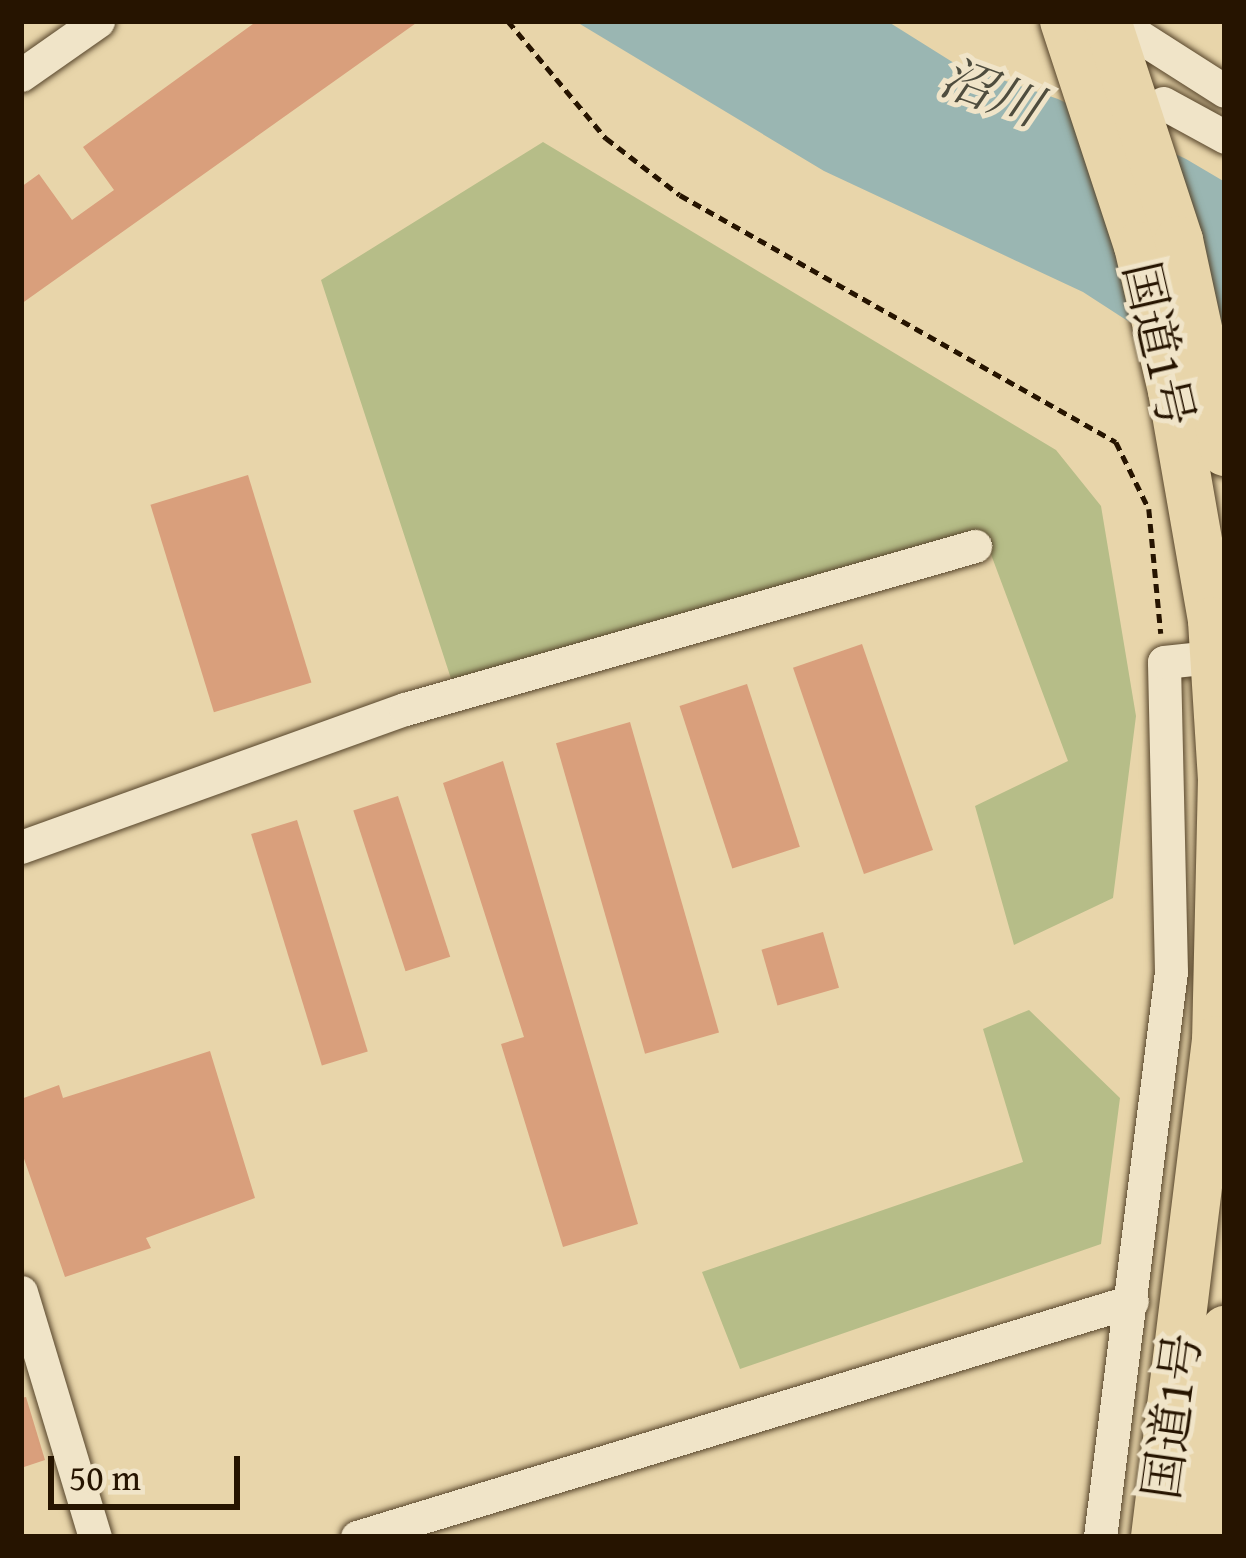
<!DOCTYPE html>
<html>
<head>
<meta charset="utf-8">
<style>
	body { margin:0 }
	#map { position:relative; width:1246px; height:1558px; overflow:hidden; background:#e8d5aa; font-family:"Gentium Book Plus","Noto Serif JP",serif }
	div>[style] { position:absolute }
	.green>* { inset:0; background:#b6bd88 }
	.water>* { inset:0; background:#9ab6b2 }
	.building>* { inset:0; background:#d99f7c; transform-origin:0 0 }
	.path>* { height:4.5px; margin-top:-2.25px; transform-origin:0; background:repeating-linear-gradient(90deg,#261400 0 9px,transparent 0 15px) }
	.roads { filter:drop-shadow(0 0 3px #56442a) drop-shadow(0 0 3px #56442a) }
	.minor>* { height:33px; margin:-16.5px; padding:0 16.5px; transform-origin:16.5px; border-radius:16.5px; background:#f0e4c8 }
	.highway>* { height:48px; margin:-24px; padding:0 24px; transform-origin:24px; border-radius:24px; background:#e8d5aa }
	span { translate:-50% -50%; white-space:nowrap; text-align:center; line-height:1.15; -webkit-text-stroke:10px #f0e4c8; paint-order:stroke }
	.street-label { font-size:48px; color:#261400 }
	.water-label { font-size:51px; color:#4f4d3e; font-style:italic }
	.frame { position:absolute; inset:0; border:24px solid #261400; pointer-events:none }
	.scale { position:absolute; left:48px; top:1456px; width:192px; height:54px; box-sizing:border-box; border:6px solid #261400; border-top:0; padding-left:15px; font-size:36px; line-height:42px; white-space:nowrap; color:#261400; -webkit-text-stroke:9px #f0e4c8; paint-order:stroke }
</style>
</head>
<body>
<div id="map">
	<div class="green">
		<div style="clip-path:polygon(543px 142px,1056px 450px,1101px 506px,1136px 716px,1113px 898px,1014px 945px,975px 806px,1068px 761px,986px 541px,456px 694px,321px 280px)"></div>
		<div style="clip-path:polygon(1029px 1010px,1120px 1098px,1101px 1244px,740px 1369px,702px 1272px,1023px 1162px,983px 1029px)"></div>
	</div>
	<div class="water">
		<div style="clip-path:polygon(575px 21px,887px 21px,954px 63px,1058px 99px,1186px 159px,1225px 182px,1225px 352px,1191px 362px,1083px 292px,824px 171px)"></div>
	</div>
	<div class="building">
		<div style="clip-path:polygon(257px 21px,419px 21px,21px 304px,21px 187px,39px 174px,72px 220px,114px 190px,83px 147px)"></div>
		<div style="left:248px;top:475px;width:217px;height:102px;rotate:73deg"></div>
		<div style="left:862px;top:644px;width:218px;height:73px;rotate:71deg"></div>
		<div style="left:747px;top:684px;width:171px;height:71px;rotate:72deg"></div>
		<div style="left:630px;top:722px;width:323px;height:77px;rotate:74deg"></div>
		<div style="clip-path:polygon(503px 761px,638px 1224px,563px 1247px,501px 1044px,524px 1037px,443px 783px)"></div>
		<div style="left:398px;top:796px;width:169px;height:47px;rotate:72deg"></div>
		<div style="left:297px;top:820px;width:242px;height:48px;rotate:73deg"></div>
		<div style="left:823px;top:932px;width:58px;height:64px;rotate:74deg"></div>
		<div style="clip-path:polygon(210px 1051px,255px 1198px,146px 1238px,151px 1248px,65px 1277px,21px 1150px,21px 1099px,59px 1085px,63px 1098px)"></div>
		<div style="clip-path:polygon(26px 1397px,45px 1460px,21px 1468px,21px 1398px)"></div>
	</div>
	<div class="path">
		<div style="left:508px;top:21px;width:153px;rotate:50.1deg"></div>
		<div style="left:606px;top:138px;width:93px;rotate:37.6deg"></div>
		<div style="left:680px;top:195px;width:501px;rotate:29.53deg"></div>
		<div style="left:1116px;top:442px;width:75px;rotate:63.8deg"></div>
		<div style="left:1149px;top:509px;width:125px;rotate:84.5deg"></div>
	</div>
	<div class="roads">
		<div class="minor">
			<div style="left:1115px;top:21px;width:130px;rotate:32.5deg"></div>
			<div style="left:21px;top:75px;width:94px;rotate:-35deg"></div>
			<div style="left:1163px;top:103px;width:71px;rotate:28.7deg"></div>
			<div style="left:21px;top:847px;width:408px;rotate:-19.8deg"></div>
			<div style="left:405px;top:709px;width:593px;rotate:-15.96deg"></div>
			<div style="left:21px;top:1292px;width:256px;rotate:73.2deg"></div>
			<div style="left:357px;top:1537px;width:810px;rotate:-16.94deg"></div>
			<div style="left:1100px;top:1537px;width:569px;rotate:-82.84deg"></div>
			<div style="left:1171px;top:972px;width:310px;rotate:-91.3deg"></div>
			<div style="left:1164px;top:662px;width:31px;rotate:-6deg"></div>
		</div>
		<div class="highway">
			<div style="left:1064px;top:21px;width:237px;rotate:71.8deg"></div>
			<div style="left:1138px;top:246px;width:149px;rotate:76.8deg"></div>
			<div style="left:1172px;top:391px;width:233px;rotate:80.1deg"></div>
			<div style="left:1212px;top:621px;width:157px;rotate:86.4deg"></div>
			<div style="left:1222px;top:778px;width:262px;rotate:91.3deg"></div>
			<div style="left:1216px;top:1040px;width:501px;rotate:97deg"></div>
			<div style="left:1107px;top:21px;width:231px;rotate:71.8deg"></div>
			<div style="left:1179px;top:240px;width:217px;rotate:77.8deg"></div>
			<div style="left:1199px;top:1537px;width:209px;rotate:-82.8deg"></div>
		</div>
	</div>
	<div class="street-label">
		<span style="left:1160px;top:344px;rotate:77deg">国道1号</span>
		<span style="left:1171px;top:1416px;rotate:-82deg">国道1号</span>
	</div>
	<div class="water-label">
		<span style="left:991px;top:92px;rotate:20deg">沼川</span>
	</div>
	<div class="frame"></div>
	<div class="scale">50 m</div>
</div>
</body>
</html>
